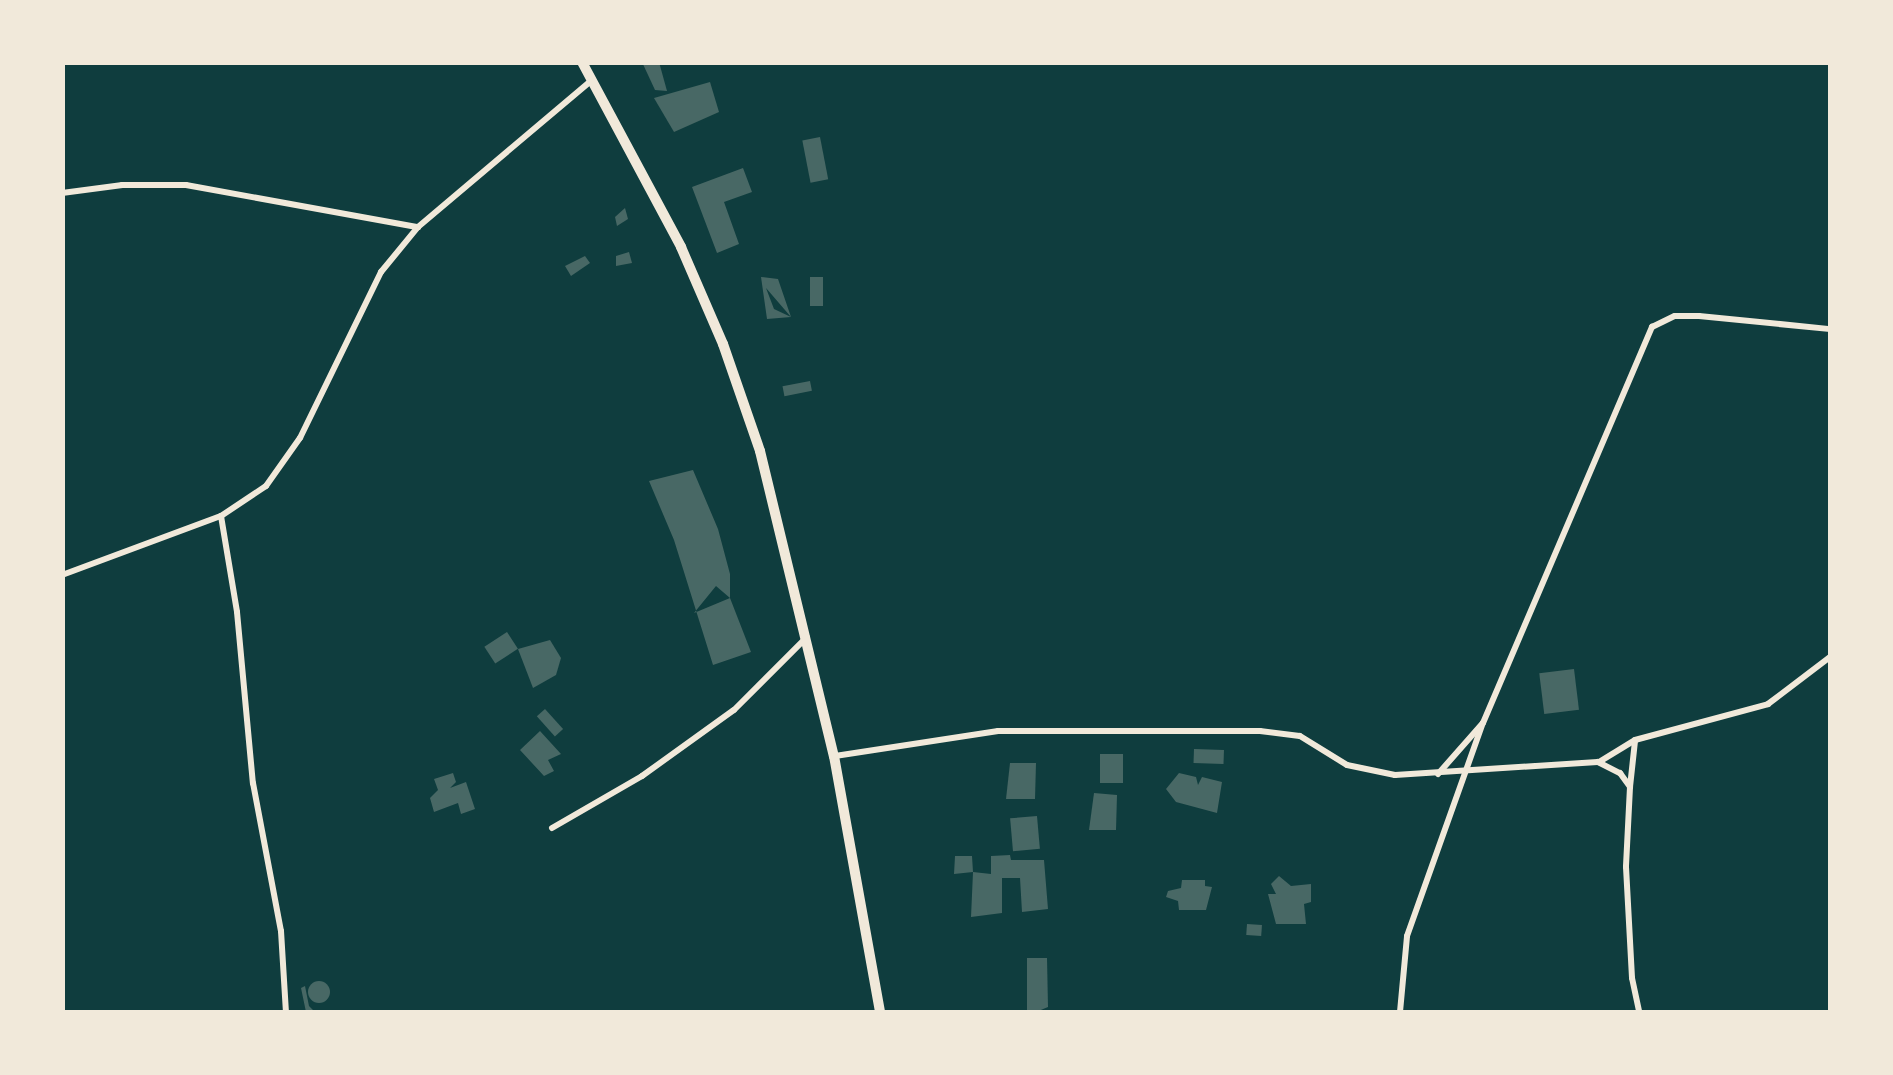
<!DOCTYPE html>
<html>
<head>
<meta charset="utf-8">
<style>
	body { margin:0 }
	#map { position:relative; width:1893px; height:1075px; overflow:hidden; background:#0f3d3e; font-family:"Golos Text",sans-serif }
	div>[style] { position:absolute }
	.building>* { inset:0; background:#486865; transform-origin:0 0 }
	.round { border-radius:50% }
	.minor>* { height:6px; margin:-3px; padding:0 3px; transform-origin:3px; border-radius:3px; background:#f1e9da }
	.primary>* { height:10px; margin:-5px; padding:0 5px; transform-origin:5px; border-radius:5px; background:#f1e9da }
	span { translate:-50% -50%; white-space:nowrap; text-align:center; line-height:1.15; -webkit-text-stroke:10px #f1e9da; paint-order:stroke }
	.frame { position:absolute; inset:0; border:65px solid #f1e9da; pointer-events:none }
</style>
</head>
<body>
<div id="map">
	<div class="building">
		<div style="clip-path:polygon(642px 62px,659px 62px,667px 91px,655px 90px)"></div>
		<div style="clip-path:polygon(710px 82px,719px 112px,674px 132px,654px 98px)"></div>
		<div style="left:820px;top:137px;width:43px;height:18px;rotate:79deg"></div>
		<div style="clip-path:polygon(743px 168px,752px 192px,724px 202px,739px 244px,717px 253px,692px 187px)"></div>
		<div style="clip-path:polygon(625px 208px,628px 219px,617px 226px,615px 217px)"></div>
		<div style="clip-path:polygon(629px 252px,632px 263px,616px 266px,616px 256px)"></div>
		<div style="clip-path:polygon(585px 256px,590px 263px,571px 276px,565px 266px)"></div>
		<div style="clip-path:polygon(evenodd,761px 277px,778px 279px,791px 317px,767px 319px,761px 277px,766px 288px,791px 317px,774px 309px,766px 288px)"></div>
		<div style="left:810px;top:277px;width:13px;height:29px"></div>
		<div style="left:810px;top:381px;width:10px;height:28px;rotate:79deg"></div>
		<div style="clip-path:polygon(evenodd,693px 470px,718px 529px,730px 574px,730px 598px,751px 652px,713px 665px,674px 540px,649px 481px,693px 470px,716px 586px,730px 598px,694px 613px,716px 586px)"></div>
		<div style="left:507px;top:632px;width:20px;height:27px;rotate:57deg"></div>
		<div style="clip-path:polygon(550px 640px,561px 658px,556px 675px,533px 688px,518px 649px)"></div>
		<div style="left:1574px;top:669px;width:41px;height:35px;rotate:83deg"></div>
		<div style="left:545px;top:709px;width:27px;height:11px;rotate:48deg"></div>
		<div style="clip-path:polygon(540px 731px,561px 754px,548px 760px,554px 771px,544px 776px,520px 750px)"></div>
		<div style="left:1194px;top:749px;width:30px;height:14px;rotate:2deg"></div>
		<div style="left:1100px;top:754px;width:23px;height:29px"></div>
		<div style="clip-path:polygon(1010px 763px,1036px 763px,1035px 799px,1006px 799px)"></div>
		<div style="clip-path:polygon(453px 773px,456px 782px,450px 788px,466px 782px,475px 809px,461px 814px,458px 803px,434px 812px,430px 798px,438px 790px,434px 779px)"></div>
		<div style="clip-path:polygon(1179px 773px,1196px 777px,1198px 785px,1202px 777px,1222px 782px,1217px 813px,1176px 802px,1166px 789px)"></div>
		<div style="clip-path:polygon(1094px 793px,1117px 795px,1116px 830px,1089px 830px)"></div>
		<div style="left:1037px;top:816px;width:33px;height:27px;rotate:85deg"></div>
		<div style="clip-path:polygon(1010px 855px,1011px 860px,1044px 860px,1048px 909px,1022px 912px,1020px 878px,1002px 878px,1002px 913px,971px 917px,973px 872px,954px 874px,955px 856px,972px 856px,973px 872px,991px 874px,991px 856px)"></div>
		<div style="clip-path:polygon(1279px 876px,1291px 886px,1311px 884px,1311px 902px,1304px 904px,1306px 924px,1276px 924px,1268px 894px,1276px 894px,1271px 884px)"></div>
		<div style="clip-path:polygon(1182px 880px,1205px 880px,1205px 886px,1212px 887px,1206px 910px,1179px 910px,1178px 901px,1166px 897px,1168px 891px,1181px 888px)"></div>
		<div style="left:1247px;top:924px;width:15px;height:11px;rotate:4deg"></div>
		<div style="clip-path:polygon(1027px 958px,1047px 958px,1048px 1007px,1036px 1012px,1027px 1012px)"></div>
		<div class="round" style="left:308px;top:981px;width:22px;height:22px"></div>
		<div style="clip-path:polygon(305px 986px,309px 1006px,315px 1012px,306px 1012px,301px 988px)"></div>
	</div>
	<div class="minor">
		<div style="left:62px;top:193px;width:61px;rotate:-7.6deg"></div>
		<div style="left:122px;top:185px;width:64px"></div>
		<div style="left:186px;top:185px;width:236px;rotate:10.3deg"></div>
		<div style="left:221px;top:516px;width:97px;rotate:80.5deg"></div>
		<div style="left:237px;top:612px;width:172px;rotate:84.7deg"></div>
		<div style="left:253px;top:783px;width:151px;rotate:79.3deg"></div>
		<div style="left:281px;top:931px;width:81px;rotate:86.5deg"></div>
		<div style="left:62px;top:575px;width:170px;rotate:-20.4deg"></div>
		<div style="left:221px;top:516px;width:54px;rotate:-33.7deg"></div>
		<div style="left:266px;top:486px;width:59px;rotate:-54.7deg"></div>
		<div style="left:300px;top:438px;width:185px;rotate:-64deg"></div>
		<div style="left:381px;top:272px;width:58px;rotate:-50.6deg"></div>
		<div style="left:418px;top:227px;width:228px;rotate:-40.2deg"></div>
		<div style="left:835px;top:756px;width:165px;rotate:-8.7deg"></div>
		<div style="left:998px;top:731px;width:262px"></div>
		<div style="left:1260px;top:731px;width:40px;rotate:7.1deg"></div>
		<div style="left:1300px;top:736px;width:55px;rotate:31.7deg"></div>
		<div style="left:1347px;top:765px;width:49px;rotate:11.8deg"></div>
		<div style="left:1395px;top:775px;width:203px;rotate:-3.7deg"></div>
		<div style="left:1598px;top:762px;width:25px;rotate:27deg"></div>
		<div style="left:1620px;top:773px;width:17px;rotate:54deg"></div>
		<div style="left:1630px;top:787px;width:80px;rotate:92.9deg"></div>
		<div style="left:1626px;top:867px;width:111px;rotate:86.9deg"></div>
		<div style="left:1632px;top:978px;width:35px;rotate:78deg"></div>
		<div style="left:1599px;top:762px;width:42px;rotate:-31.4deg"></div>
		<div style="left:1635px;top:740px;width:138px;rotate:-15.1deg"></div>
		<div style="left:1768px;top:704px;width:78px;rotate:-37.2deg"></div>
		<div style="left:1438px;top:774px;width:67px;rotate:-48.7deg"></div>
		<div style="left:1630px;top:787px;width:46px;rotate:-83.8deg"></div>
		<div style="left:552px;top:828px;width:104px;rotate:-30deg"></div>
		<div style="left:642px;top:776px;width:113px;rotate:-35.7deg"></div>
		<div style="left:734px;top:710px;width:103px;rotate:-45deg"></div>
		<div style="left:1400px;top:1012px;width:76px;rotate:-84.7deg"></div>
		<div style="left:1407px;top:936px;width:226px;rotate:-70.4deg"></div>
		<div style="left:1483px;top:723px;width:431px;rotate:-66.9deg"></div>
		<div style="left:1652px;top:327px;width:25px;rotate:-26deg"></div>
		<div style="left:1675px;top:316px;width:24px"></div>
		<div style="left:1699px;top:316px;width:132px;rotate:5.7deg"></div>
	</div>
	<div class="primary">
		<div style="left:582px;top:62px;width:210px;rotate:61.8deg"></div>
		<div style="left:681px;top:247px;width:106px;rotate:66.6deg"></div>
		<div style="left:723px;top:344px;width:113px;rotate:70.9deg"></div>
		<div style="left:760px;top:451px;width:314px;rotate:76.4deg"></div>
		<div style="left:834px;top:756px;width:260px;rotate:79.8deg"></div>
	</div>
	<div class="frame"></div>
</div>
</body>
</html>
